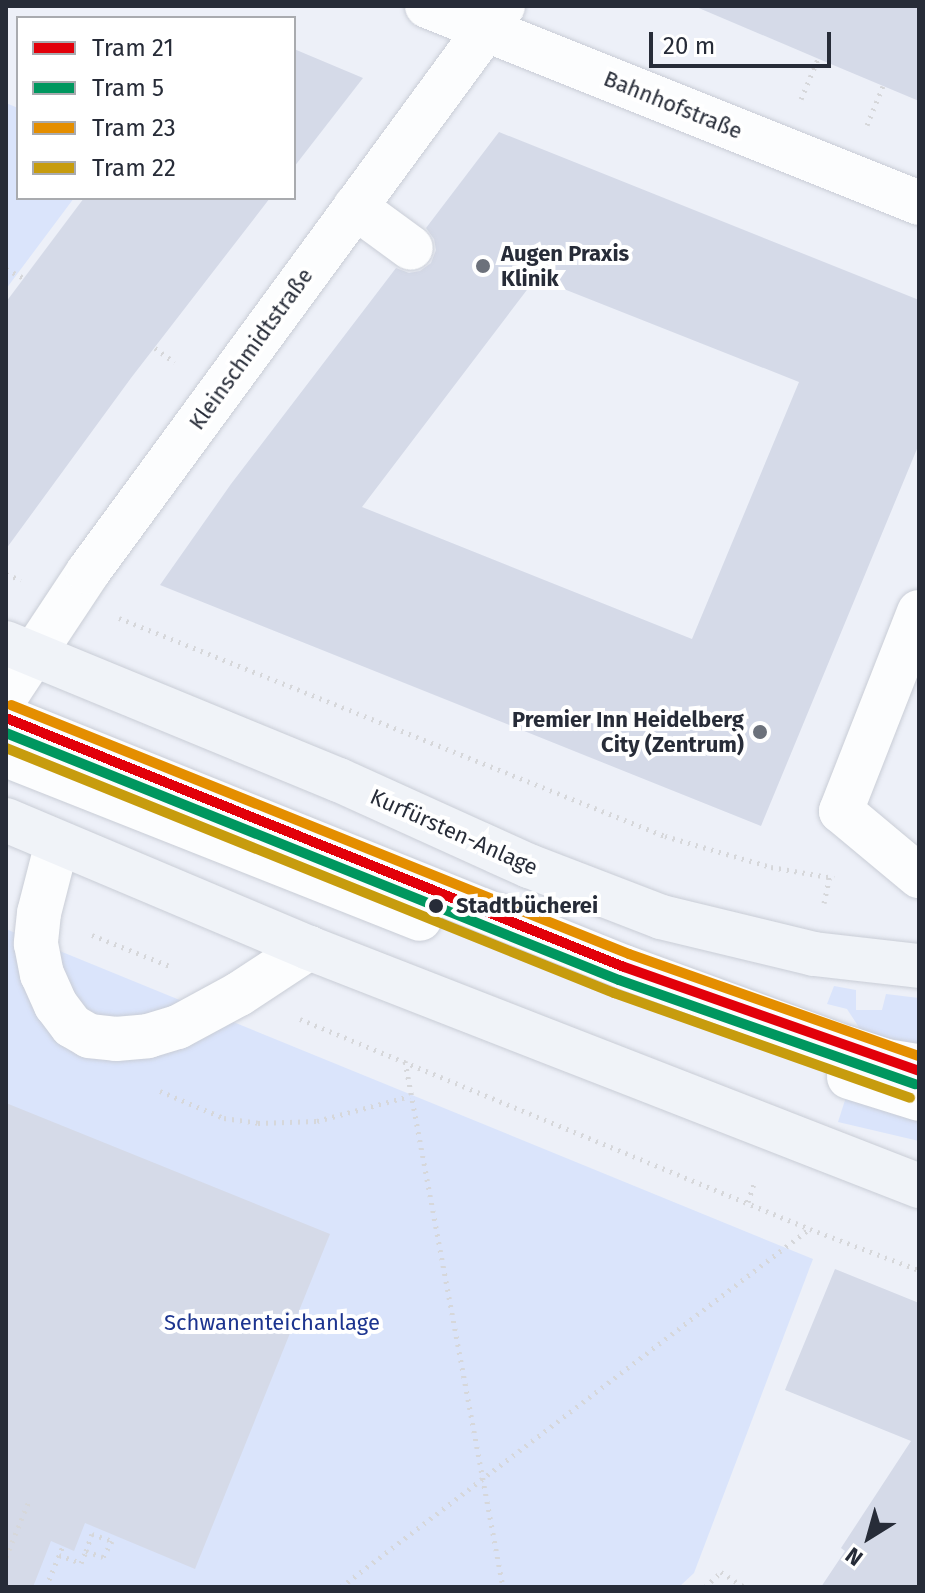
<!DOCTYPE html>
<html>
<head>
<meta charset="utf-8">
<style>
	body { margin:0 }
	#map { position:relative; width:925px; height:1593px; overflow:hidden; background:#edf0f8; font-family:"Fira Sans",sans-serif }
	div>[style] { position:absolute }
	.green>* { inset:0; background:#dae4fb }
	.building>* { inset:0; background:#d5dae8 }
	.path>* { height:5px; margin-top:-2.5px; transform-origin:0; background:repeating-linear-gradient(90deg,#d6d7da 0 2px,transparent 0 8px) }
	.roads { filter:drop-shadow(0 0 2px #c9cdd6) drop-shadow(0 0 2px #c9cdd6) }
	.minor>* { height:44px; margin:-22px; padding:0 22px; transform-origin:22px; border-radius:22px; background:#fcfdfe }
	.major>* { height:44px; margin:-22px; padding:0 22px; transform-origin:22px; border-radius:22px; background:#f0f3f8 }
	.tram-1>* { height:10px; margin:-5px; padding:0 5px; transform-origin:5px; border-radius:5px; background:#e2000a }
	.tram-2>* { height:10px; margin:-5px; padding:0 5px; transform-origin:5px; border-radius:5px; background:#00975f }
	.tram-3>* { height:10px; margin:-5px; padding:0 5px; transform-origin:5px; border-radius:5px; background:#e48e00 }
	.tram-4>* { height:10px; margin:-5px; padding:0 5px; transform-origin:5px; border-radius:5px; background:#c79c0e }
	.dots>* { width:22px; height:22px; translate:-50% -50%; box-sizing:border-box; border:4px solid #fff; border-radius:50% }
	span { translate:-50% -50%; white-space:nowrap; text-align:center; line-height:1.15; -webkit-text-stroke:8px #fff; paint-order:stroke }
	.street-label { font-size:22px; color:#272c38 }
	.poi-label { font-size:22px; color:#272c38; font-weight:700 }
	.left { translate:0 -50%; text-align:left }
	.right { translate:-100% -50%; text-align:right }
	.stop-label { font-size:22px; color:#272c38; font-weight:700 }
	.park-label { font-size:22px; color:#1c348f }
	.frame { position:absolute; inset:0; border:8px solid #272c38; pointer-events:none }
	.legend { position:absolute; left:16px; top:16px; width:280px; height:184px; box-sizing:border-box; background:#fff; border:2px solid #a9abaf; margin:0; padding:10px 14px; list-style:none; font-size:24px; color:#272c38 }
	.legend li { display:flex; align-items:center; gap:16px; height:40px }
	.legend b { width:40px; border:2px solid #a9abaf }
	.north { position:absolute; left:829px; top:1497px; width:80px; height:80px; -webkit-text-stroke:6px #fff; paint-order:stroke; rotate:217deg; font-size:22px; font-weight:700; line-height:32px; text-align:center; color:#272c38 }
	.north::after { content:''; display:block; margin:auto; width:28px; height:36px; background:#272c38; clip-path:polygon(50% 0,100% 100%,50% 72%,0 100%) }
	.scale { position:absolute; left:649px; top:32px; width:182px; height:36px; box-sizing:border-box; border:4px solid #272c38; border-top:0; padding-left:10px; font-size:24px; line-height:28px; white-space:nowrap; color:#272c38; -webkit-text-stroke:6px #fff; paint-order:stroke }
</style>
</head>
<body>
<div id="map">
	<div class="green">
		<div style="clip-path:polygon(6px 103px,18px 108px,18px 198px,74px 198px,6px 289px)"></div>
		<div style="clip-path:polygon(6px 929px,813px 1259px,694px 1573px,679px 1587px,22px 1587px,6px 1581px)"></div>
		<div style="clip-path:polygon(834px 986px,856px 990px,856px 1010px,882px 1010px,886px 994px,919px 998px,919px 1045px,862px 1032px,847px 1009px,827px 1004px)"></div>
		<div style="clip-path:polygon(846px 1097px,919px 1121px,919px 1141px,838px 1122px)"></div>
	</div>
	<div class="building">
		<div style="clip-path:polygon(694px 6px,919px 6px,919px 101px,826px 62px)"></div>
		<div style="clip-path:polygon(294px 49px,363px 78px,294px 167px)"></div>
		<div style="clip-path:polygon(evenodd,499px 132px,919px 300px,919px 444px,761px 826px,160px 585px,231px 484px,396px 268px,409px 273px,420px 271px,431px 263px,436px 250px,434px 239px,426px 228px,499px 132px,536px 278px,799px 382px,692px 639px,362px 507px,536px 278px)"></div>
		<div style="clip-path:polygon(84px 198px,270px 198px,131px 378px,6px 549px,6px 302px)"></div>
		<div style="clip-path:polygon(6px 1103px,330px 1234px,195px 1569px,85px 1523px,74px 1551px,51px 1541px,33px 1587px,6px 1587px)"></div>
		<div style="clip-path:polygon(835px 1269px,919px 1303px,919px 1587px,821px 1587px,845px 1551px,841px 1548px,911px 1441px,785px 1390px)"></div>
	</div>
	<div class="path">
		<div style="left:801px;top:99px;width:43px;rotate:-67deg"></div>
		<div style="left:867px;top:125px;width:42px;rotate:-67.7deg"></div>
		<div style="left:6px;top:269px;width:20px;rotate:27deg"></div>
		<div style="left:155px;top:348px;width:24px;rotate:36deg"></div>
		<div style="left:6px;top:574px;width:16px;rotate:22deg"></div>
		<div style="left:119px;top:618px;width:588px;rotate:21.77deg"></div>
		<div style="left:665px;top:836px;width:110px;rotate:16.3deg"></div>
		<div style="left:771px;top:867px;width:64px;rotate:9.9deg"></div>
		<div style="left:824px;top:903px;width:30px;rotate:-78deg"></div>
		<div style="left:92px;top:935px;width:86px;rotate:21.8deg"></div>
		<div style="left:300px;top:1019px;width:552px;rotate:22.38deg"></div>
		<div style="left:810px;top:1229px;width:116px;rotate:20.6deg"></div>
		<div style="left:405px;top:1061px;width:535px;rotate:79.45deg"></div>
		<div style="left:160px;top:1091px;width:69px;rotate:22.9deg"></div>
		<div style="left:224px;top:1118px;width:34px;rotate:8deg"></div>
		<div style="left:258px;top:1123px;width:59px;rotate:-1.9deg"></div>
		<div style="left:317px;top:1121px;width:96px;rotate:-15deg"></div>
		<div style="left:748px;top:1202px;width:22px;rotate:-72deg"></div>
		<div style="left:92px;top:1534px;width:21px;rotate:19deg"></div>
		<div style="left:112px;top:1541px;width:18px;rotate:119deg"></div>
		<div style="left:103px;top:1557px;width:18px;rotate:-161deg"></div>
		<div style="left:86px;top:1551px;width:18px;rotate:-71deg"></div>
		<div style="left:59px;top:1555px;width:23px;rotate:20deg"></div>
		<div style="left:81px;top:1563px;width:15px;rotate:-67deg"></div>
		<div style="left:6px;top:1557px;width:61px;rotate:-67.7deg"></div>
		<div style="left:46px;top:1587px;width:44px;rotate:-67.5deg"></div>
		<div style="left:341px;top:1587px;width:589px;rotate:-37.41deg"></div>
		<div style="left:705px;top:1587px;width:22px;rotate:-43deg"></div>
		<div style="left:721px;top:1572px;width:27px;rotate:33deg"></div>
	</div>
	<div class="roads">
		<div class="minor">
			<div style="left:427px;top:6px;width:530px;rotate:21.82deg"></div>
			<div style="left:355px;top:207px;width:69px;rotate:36.2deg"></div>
			<div style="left:919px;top:612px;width:214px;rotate:111.4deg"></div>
			<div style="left:841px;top:811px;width:102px;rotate:39.8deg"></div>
			<div style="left:6px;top:696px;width:149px;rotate:-56.5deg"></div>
			<div style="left:88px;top:572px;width:702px;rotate:-53.75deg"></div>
			<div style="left:6px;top:718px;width:666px;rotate:21.95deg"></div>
			<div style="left:624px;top:967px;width:237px;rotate:20deg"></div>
			<div style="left:847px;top:1048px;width:41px;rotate:18.4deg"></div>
			<div style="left:886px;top:1061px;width:33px;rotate:9deg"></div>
			<div style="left:6px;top:755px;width:445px;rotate:21.6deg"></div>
			<div style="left:57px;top:843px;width:72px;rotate:104.4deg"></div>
			<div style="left:39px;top:913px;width:31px;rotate:96deg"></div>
			<div style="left:36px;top:944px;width:31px;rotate:79deg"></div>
			<div style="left:42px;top:974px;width:34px;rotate:66deg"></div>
			<div style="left:56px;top:1005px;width:26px;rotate:53deg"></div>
			<div style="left:72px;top:1026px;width:20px;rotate:30deg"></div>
			<div style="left:89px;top:1036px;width:27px;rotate:6deg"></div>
			<div style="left:116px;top:1039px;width:32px;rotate:-5deg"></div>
			<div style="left:148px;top:1036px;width:31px;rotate:-17deg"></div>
			<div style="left:178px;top:1027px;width:69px;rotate:-28.4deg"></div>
			<div style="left:239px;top:994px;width:84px;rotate:-33.3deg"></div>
			<div style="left:849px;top:1077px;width:73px;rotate:17.4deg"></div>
		</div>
		<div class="major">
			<div style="left:6px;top:643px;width:360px;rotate:22.4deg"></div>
			<div style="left:339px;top:780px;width:209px;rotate:24.4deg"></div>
			<div style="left:529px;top:866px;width:142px;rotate:21.1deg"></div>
			<div style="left:661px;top:917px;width:157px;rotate:13.6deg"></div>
			<div style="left:814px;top:954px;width:106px;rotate:6.5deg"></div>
			<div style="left:6px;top:820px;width:329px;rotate:22.9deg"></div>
			<div style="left:309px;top:948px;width:655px;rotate:21.31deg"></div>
		</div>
	</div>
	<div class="tram-1">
		<div style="left:6px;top:718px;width:666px;rotate:21.95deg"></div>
		<div style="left:624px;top:967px;width:313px;rotate:19.4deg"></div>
	</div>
	<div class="tram-2">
		<div style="left:6px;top:733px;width:661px;rotate:21.95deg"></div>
		<div style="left:619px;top:980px;width:314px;rotate:19.4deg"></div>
	</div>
	<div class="tram-3">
		<div style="left:11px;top:705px;width:666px;rotate:21.95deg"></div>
		<div style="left:629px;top:954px;width:307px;rotate:19.4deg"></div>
	</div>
	<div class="tram-4">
		<div style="left:6px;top:748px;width:656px;rotate:21.95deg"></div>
		<div style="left:614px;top:993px;width:314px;rotate:19.5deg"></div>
	</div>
	<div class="dots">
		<div style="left:483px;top:266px;background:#6c717b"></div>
		<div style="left:760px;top:732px;background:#6c717b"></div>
		<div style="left:436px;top:906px;background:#272c38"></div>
	</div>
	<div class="street-label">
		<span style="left:673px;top:105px;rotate:22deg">Bahnhofstraße</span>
		<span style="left:251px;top:349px;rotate:-54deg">Kleinschmidtstraße</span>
		<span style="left:454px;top:832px;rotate:24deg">Kurfürsten-Anlage</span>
	</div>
	<div class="poi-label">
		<span class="left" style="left:501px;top:266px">Augen Praxis<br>Klinik</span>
		<span class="right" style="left:744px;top:732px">Premier Inn Heidelberg<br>City (Zentrum)</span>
	</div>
	<div class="stop-label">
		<span class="left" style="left:456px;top:906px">Stadtbücherei</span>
	</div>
	<div class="park-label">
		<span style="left:272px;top:1323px">Schwanenteichanlage</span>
	</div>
	<div class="frame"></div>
	<ul class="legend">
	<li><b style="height:10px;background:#e2000a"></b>Tram 21</li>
	<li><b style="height:10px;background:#00975f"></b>Tram 5</li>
	<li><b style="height:10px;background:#e48e00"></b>Tram 23</li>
	<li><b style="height:10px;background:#c79c0e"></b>Tram 22</li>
	</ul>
	<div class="north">N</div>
	<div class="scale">20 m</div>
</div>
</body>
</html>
